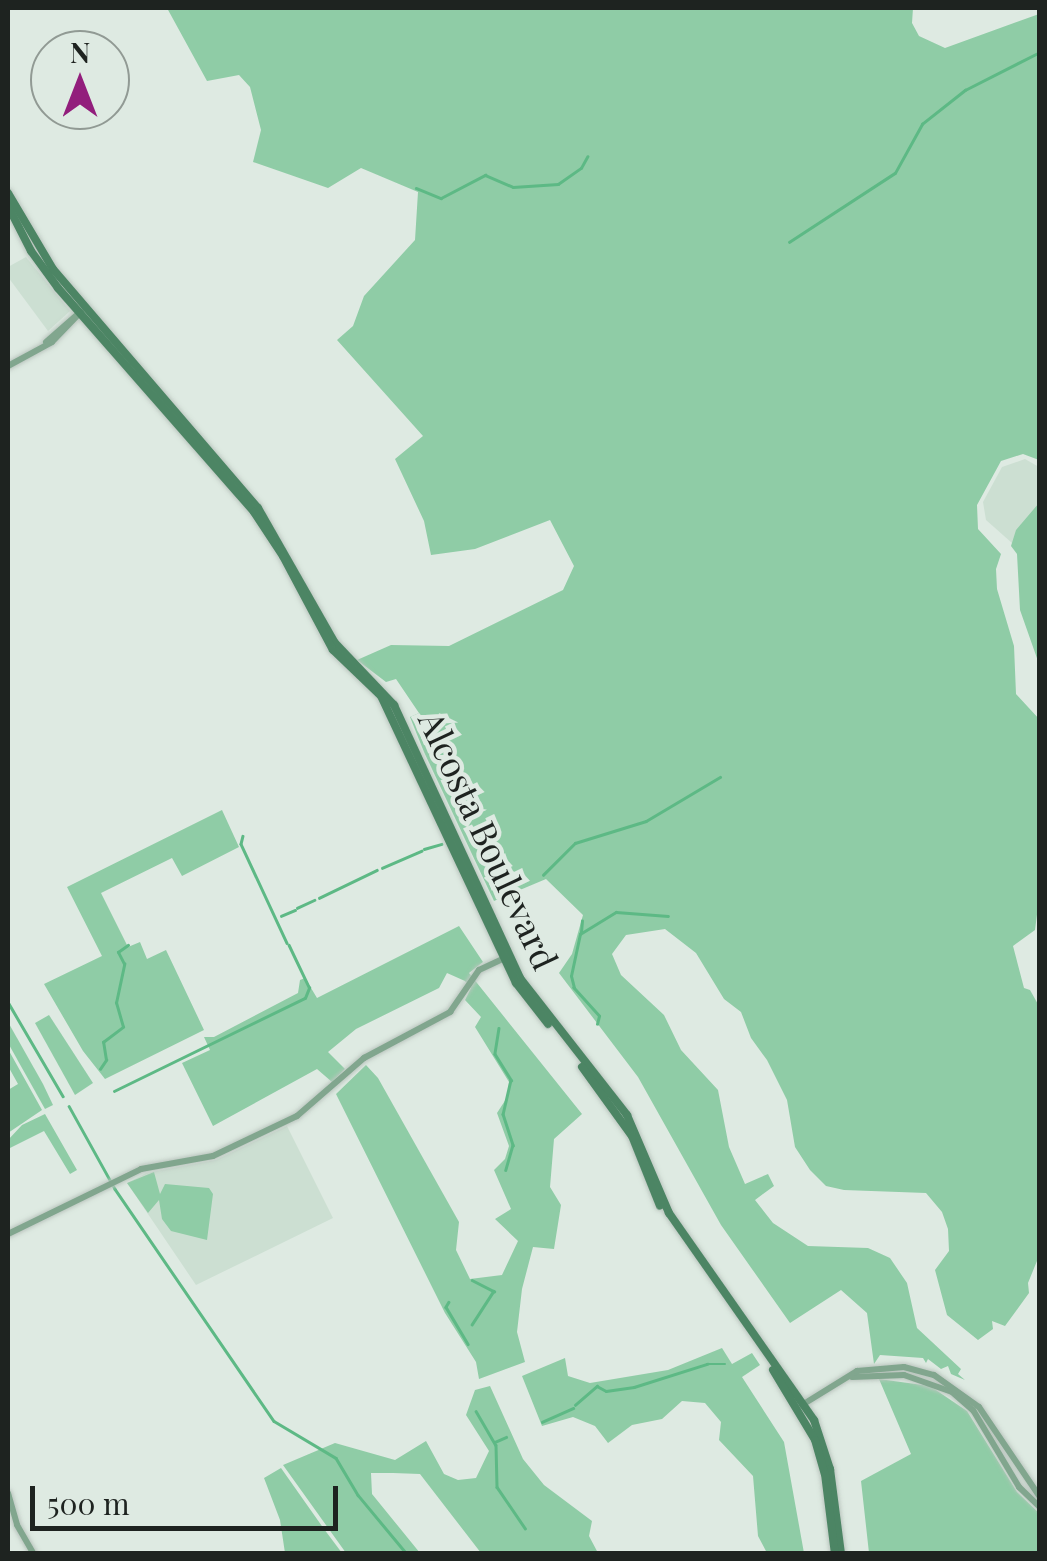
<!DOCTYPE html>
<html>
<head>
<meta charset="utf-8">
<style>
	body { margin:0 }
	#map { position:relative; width:1047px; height:1561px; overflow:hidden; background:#deeae2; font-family:"Playfair Display",serif }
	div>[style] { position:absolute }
	.built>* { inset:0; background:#ccdfd2 }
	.green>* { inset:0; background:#8fcca6 }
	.stream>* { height:2.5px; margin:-1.25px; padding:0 1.25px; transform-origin:1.25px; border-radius:1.25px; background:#5db985 }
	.roads { filter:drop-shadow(0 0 2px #bbc6bf) drop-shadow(0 0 2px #bbc6bf) }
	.tertiary>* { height:6px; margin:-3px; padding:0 3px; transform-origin:3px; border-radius:3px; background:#81a68e }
	.secondary>* { height:8px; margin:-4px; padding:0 4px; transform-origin:4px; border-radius:4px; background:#4c8564 }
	span { translate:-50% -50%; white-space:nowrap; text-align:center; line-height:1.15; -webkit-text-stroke:9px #deeae2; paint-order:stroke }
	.street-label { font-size:35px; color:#1e2320 }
	.frame { position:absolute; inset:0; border:10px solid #1e2320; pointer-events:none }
	.north { position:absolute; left:30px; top:30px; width:100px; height:100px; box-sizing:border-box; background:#deeae2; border:2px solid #919a94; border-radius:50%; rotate:0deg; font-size:28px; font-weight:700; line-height:40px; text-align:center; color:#1e2320 }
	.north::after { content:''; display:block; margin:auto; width:35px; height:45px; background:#921e7c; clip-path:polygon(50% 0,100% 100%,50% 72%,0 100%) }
	.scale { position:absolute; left:30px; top:1486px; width:308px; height:45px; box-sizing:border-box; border:5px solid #1e2320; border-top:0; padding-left:12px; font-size:30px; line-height:35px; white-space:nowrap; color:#1e2320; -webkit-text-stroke:8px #deeae2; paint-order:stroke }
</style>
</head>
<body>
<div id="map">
	<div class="built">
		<div style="clip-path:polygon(26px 257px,70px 311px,48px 331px,8px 277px,8px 267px)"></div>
		<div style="clip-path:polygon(1025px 459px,1039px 467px,1039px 503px,1012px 543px,986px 520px,983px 502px,1002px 467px)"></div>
		<div style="clip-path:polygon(287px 1126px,333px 1218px,196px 1285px,127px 1183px,146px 1173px,216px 1160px)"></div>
	</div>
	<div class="green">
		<div style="clip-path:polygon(167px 8px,913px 8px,912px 23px,919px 36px,945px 48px,1039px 14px,1039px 460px,1023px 454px,1001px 461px,977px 505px,978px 529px,1001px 554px,996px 569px,997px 589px,1014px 646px,1016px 694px,1040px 720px,1039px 899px,1035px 930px,1013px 946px,1024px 988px,1030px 990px,1039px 1006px,1039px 1256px,1028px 1283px,1029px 1293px,1005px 1326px,992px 1321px,993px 1329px,978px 1340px,947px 1315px,935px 1270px,949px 1251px,948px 1229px,942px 1212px,926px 1193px,844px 1190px,826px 1186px,810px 1170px,795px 1147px,787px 1100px,767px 1060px,751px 1038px,741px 1012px,724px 999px,696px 953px,665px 929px,626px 935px,612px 954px,621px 975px,664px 1015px,681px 1050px,718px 1090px,729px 1147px,745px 1184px,768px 1174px,774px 1186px,755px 1200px,773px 1223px,808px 1246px,868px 1248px,890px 1258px,907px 1283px,917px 1328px,961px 1369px,958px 1374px,965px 1380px,951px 1374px,948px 1366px,941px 1369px,928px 1359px,926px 1363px,923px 1358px,880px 1355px,874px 1364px,867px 1313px,841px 1290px,790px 1323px,721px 1225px,638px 1077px,559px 973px,572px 954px,583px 915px,546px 879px,494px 901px,424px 752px,410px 717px,419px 713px,396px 679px,386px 682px,357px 660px,391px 645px,449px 646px,563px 590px,574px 566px,550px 520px,475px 549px,431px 555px,424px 521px,395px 459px,423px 436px,337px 340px,353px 326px,364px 296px,415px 240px,418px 192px,361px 168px,328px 188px,253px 162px,261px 130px,250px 87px,239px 75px,207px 81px)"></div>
		<div style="clip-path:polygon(1039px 503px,1039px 664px,1020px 610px,1017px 554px,1011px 546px,1016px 530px)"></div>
		<div style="clip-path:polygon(222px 810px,239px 847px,182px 876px,172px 858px,101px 893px,128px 947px,140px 942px,147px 959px,166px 950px,204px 1030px,105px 1079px,83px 1051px,44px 984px,102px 956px,67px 887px)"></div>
		<div style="clip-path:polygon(459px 926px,483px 962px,469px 973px,582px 1114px,554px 1139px,550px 1187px,561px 1205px,554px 1249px,533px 1247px,522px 1289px,517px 1332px,525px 1362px,479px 1379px,476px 1362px,445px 1313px,336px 1094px,366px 1065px,378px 1078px,459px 1222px,456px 1250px,470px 1279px,502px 1275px,518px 1241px,495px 1219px,511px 1209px,494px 1170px,505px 1159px,509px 1146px,497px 1113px,508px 1096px,509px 1082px,475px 1027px,481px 1017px,465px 1000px,471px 988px,465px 981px,447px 973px,439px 988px,356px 1029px,328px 1052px,345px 1069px,332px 1082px,317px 1069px,213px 1126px,182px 1063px,210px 1050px,204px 1037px,214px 1037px,298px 993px,300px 980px,305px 978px,317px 998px)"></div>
		<div style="clip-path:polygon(49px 1015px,93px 1083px,75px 1095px,35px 1023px)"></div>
		<div style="clip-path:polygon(8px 1022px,43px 1084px,53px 1105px,45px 1109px,8px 1043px)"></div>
		<div style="clip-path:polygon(8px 1049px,42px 1110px,8px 1133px,8px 1090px,18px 1084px,8px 1066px)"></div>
		<div style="clip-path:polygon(45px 1114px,77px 1170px,70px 1174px,44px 1131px,8px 1149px,8px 1140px,22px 1125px)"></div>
		<div style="clip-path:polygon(154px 1172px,160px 1194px,165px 1184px,209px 1188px,213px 1194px,207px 1240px,171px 1231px,162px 1219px,159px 1200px,148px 1213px,127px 1183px)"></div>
		<div style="clip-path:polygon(722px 1348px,732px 1364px,752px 1353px,760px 1365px,742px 1377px,784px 1442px,804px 1553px,767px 1553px,758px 1536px,753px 1476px,719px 1440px,721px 1422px,705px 1403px,682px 1401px,662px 1419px,632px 1425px,608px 1443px,595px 1426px,573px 1417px,542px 1426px,522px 1376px,565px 1358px,568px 1376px,590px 1383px,668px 1370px)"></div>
		<div style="clip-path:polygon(879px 1379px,930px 1386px,967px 1411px,1017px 1492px,1039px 1513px,1039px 1553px,869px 1553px,861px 1481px,911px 1454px)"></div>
		<div style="clip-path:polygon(490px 1386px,523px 1459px,544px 1485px,592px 1521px,589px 1536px,598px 1553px,481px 1553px,420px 1474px,393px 1473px,371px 1473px,372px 1494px,420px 1553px,346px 1553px,283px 1465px,335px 1443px,395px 1460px,426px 1441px,444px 1474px,458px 1480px,476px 1478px,489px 1451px,466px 1415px,475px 1390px)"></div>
		<div style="clip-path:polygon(281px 1468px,324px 1529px,342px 1553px,285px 1553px,280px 1520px,264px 1478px)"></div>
	</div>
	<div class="stream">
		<div style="left:416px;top:188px;width:27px;rotate:22deg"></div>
		<div style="left:441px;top:198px;width:50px;rotate:-27.6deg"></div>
		<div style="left:485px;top:175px;width:30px;rotate:23deg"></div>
		<div style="left:513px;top:187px;width:45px;rotate:-3.8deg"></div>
		<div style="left:558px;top:184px;width:28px;rotate:-35deg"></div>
		<div style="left:581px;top:168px;width:13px;rotate:-61deg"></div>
		<div style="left:789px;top:242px;width:126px;rotate:-33.1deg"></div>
		<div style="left:895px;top:173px;width:56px;rotate:-61.1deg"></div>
		<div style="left:922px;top:124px;width:55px;rotate:-38.3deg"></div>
		<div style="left:965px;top:90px;width:84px;rotate:-26.9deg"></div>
		<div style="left:243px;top:836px;width:8px;rotate:104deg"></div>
		<div style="left:241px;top:844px;width:109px;rotate:65.1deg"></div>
		<div style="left:424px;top:849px;width:18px;rotate:-16deg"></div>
		<div style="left:382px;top:868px;width:43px;rotate:-23.6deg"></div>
		<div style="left:543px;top:875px;width:45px;rotate:-45deg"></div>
		<div style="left:575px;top:843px;width:74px;rotate:-17.2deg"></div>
		<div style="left:646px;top:821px;width:86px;rotate:-30.7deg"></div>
		<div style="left:319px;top:898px;width:64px;rotate:-25.8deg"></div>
		<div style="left:297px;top:908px;width:19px;rotate:-25deg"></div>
		<div style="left:281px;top:916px;width:15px;rotate:-23deg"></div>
		<div style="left:581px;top:932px;width:11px;rotate:-85deg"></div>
		<div style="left:8px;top:1002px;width:109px;rotate:59.7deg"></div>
		<div style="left:597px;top:1024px;width:8px;rotate:-76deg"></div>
		<div style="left:599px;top:1016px;width:38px;rotate:-132deg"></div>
		<div style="left:574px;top:988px;width:12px;rotate:-104deg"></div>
		<div style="left:571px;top:976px;width:43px;rotate:-77.9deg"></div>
		<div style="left:580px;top:934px;width:42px;rotate:-31.4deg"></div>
		<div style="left:616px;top:912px;width:52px;rotate:4.4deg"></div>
		<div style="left:499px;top:1028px;width:26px;rotate:99deg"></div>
		<div style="left:495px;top:1054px;width:31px;rotate:58deg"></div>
		<div style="left:511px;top:1080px;width:35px;rotate:103deg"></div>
		<div style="left:503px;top:1114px;width:33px;rotate:72deg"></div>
		<div style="left:513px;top:1145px;width:26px;rotate:106deg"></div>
		<div style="left:100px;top:1069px;width:11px;rotate:-56deg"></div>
		<div style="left:106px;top:1060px;width:18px;rotate:-99deg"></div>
		<div style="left:103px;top:1042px;width:25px;rotate:-37deg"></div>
		<div style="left:123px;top:1027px;width:25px;rotate:-106deg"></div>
		<div style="left:116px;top:1003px;width:40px;rotate:-78deg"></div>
		<div style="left:124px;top:964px;width:13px;rotate:-117deg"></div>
		<div style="left:118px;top:952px;width:12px;rotate:-35deg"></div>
		<div style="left:114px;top:1091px;width:212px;rotate:-26deg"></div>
		<div style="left:305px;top:998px;width:11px;rotate:-68deg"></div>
		<div style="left:309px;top:988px;width:47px;rotate:-115.5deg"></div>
		<div style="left:69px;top:1106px;width:95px;rotate:61deg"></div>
		<div style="left:115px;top:1189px;width:281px;rotate:55.6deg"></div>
		<div style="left:274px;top:1421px;width:72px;rotate:30.8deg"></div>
		<div style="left:336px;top:1458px;width:43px;rotate:59.3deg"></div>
		<div style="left:358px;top:1495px;width:77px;rotate:50.3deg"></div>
		<div style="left:472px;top:1280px;width:25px;rotate:27deg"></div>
		<div style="left:494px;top:1291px;width:40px;rotate:122.9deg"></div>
		<div style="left:449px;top:1302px;width:6px;rotate:121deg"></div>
		<div style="left:446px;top:1307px;width:43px;rotate:59.3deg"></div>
		<div style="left:575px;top:1405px;width:29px;rotate:-41deg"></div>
		<div style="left:597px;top:1386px;width:10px;rotate:29deg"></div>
		<div style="left:606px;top:1391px;width:28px;rotate:-8deg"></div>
		<div style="left:634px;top:1387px;width:77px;rotate:-17.5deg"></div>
		<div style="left:707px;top:1364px;width:18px"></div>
		<div style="left:476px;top:1411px;width:39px;rotate:60deg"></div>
		<div style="left:496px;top:1445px;width:42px;rotate:88.6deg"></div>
		<div style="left:497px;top:1487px;width:50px;rotate:55.7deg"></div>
		<div style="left:542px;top:1422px;width:34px;rotate:-24deg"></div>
		<div style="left:495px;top:1442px;width:12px;rotate:-24deg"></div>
	</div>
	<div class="roads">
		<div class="tertiary">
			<div style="left:46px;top:342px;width:44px;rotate:-41.3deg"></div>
			<div style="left:8px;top:366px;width:50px;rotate:-28.6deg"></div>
			<div style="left:52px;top:342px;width:42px;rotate:-46deg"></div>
			<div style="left:8px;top:1234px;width:148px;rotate:-26deg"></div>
			<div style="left:141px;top:1169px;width:73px;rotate:-10.2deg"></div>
			<div style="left:213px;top:1156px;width:93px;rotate:-25.5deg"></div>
			<div style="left:297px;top:1116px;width:89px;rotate:-40.9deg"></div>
			<div style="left:364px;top:1058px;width:98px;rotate:-28.1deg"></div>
			<div style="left:450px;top:1012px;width:51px;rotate:-55.4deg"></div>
			<div style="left:479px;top:970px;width:29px;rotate:-25deg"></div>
			<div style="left:852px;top:1377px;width:52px;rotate:-2.2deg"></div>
			<div style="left:904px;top:1375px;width:51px;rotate:19.5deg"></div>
			<div style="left:952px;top:1392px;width:28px;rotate:41deg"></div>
			<div style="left:973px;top:1410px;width:90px;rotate:59.1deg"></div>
			<div style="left:1019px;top:1487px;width:29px;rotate:44deg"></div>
			<div style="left:802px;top:1405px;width:65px;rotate:-31.7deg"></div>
			<div style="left:857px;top:1371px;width:47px;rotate:-4.9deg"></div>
			<div style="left:904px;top:1367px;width:31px;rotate:15deg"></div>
			<div style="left:934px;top:1375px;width:55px;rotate:35.4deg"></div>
			<div style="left:979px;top:1407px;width:109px;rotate:55.9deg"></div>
			<div style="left:8px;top:1493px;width:33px;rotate:74deg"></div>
			<div style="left:17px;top:1525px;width:34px;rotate:60deg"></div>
		</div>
		<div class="secondary">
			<div style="left:8px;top:193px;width:88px;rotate:59.4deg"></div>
			<div style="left:53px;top:269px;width:315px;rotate:49.4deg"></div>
			<div style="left:258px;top:508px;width:155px;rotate:60.3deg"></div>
			<div style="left:335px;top:643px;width:86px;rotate:46.4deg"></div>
			<div style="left:394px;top:705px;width:301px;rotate:65.2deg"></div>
			<div style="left:520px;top:978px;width:174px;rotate:52deg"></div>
			<div style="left:627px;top:1115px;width:107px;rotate:66.8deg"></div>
			<div style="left:669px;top:1213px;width:253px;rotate:55deg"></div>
			<div style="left:814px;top:1420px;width:52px;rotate:71.9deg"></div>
			<div style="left:830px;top:1469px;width:86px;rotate:82.6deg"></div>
			<div style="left:8px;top:206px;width:51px;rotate:62.9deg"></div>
			<div style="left:31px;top:251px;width:46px;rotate:53.9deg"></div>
			<div style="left:58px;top:288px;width:298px;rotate:48.8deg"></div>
			<div style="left:254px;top:512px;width:53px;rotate:56.6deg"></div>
			<div style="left:283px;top:556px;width:106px;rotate:62deg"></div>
			<div style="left:333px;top:650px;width:66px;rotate:43.8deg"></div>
			<div style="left:381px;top:696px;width:317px;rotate:64.8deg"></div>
			<div style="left:516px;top:983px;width:52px;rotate:52deg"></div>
			<div style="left:582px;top:1067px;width:85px;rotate:54.1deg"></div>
			<div style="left:632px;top:1136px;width:75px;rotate:68.2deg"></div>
			<div style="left:773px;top:1370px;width:82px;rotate:59deg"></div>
			<div style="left:815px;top:1440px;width:35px;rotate:74deg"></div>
			<div style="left:825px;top:1474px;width:81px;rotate:82.9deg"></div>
		</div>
	</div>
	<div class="street-label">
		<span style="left:489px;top:840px;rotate:65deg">Alcosta Boulevard</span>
	</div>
	<div class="frame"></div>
	<div class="north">N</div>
	<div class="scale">500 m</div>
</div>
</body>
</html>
